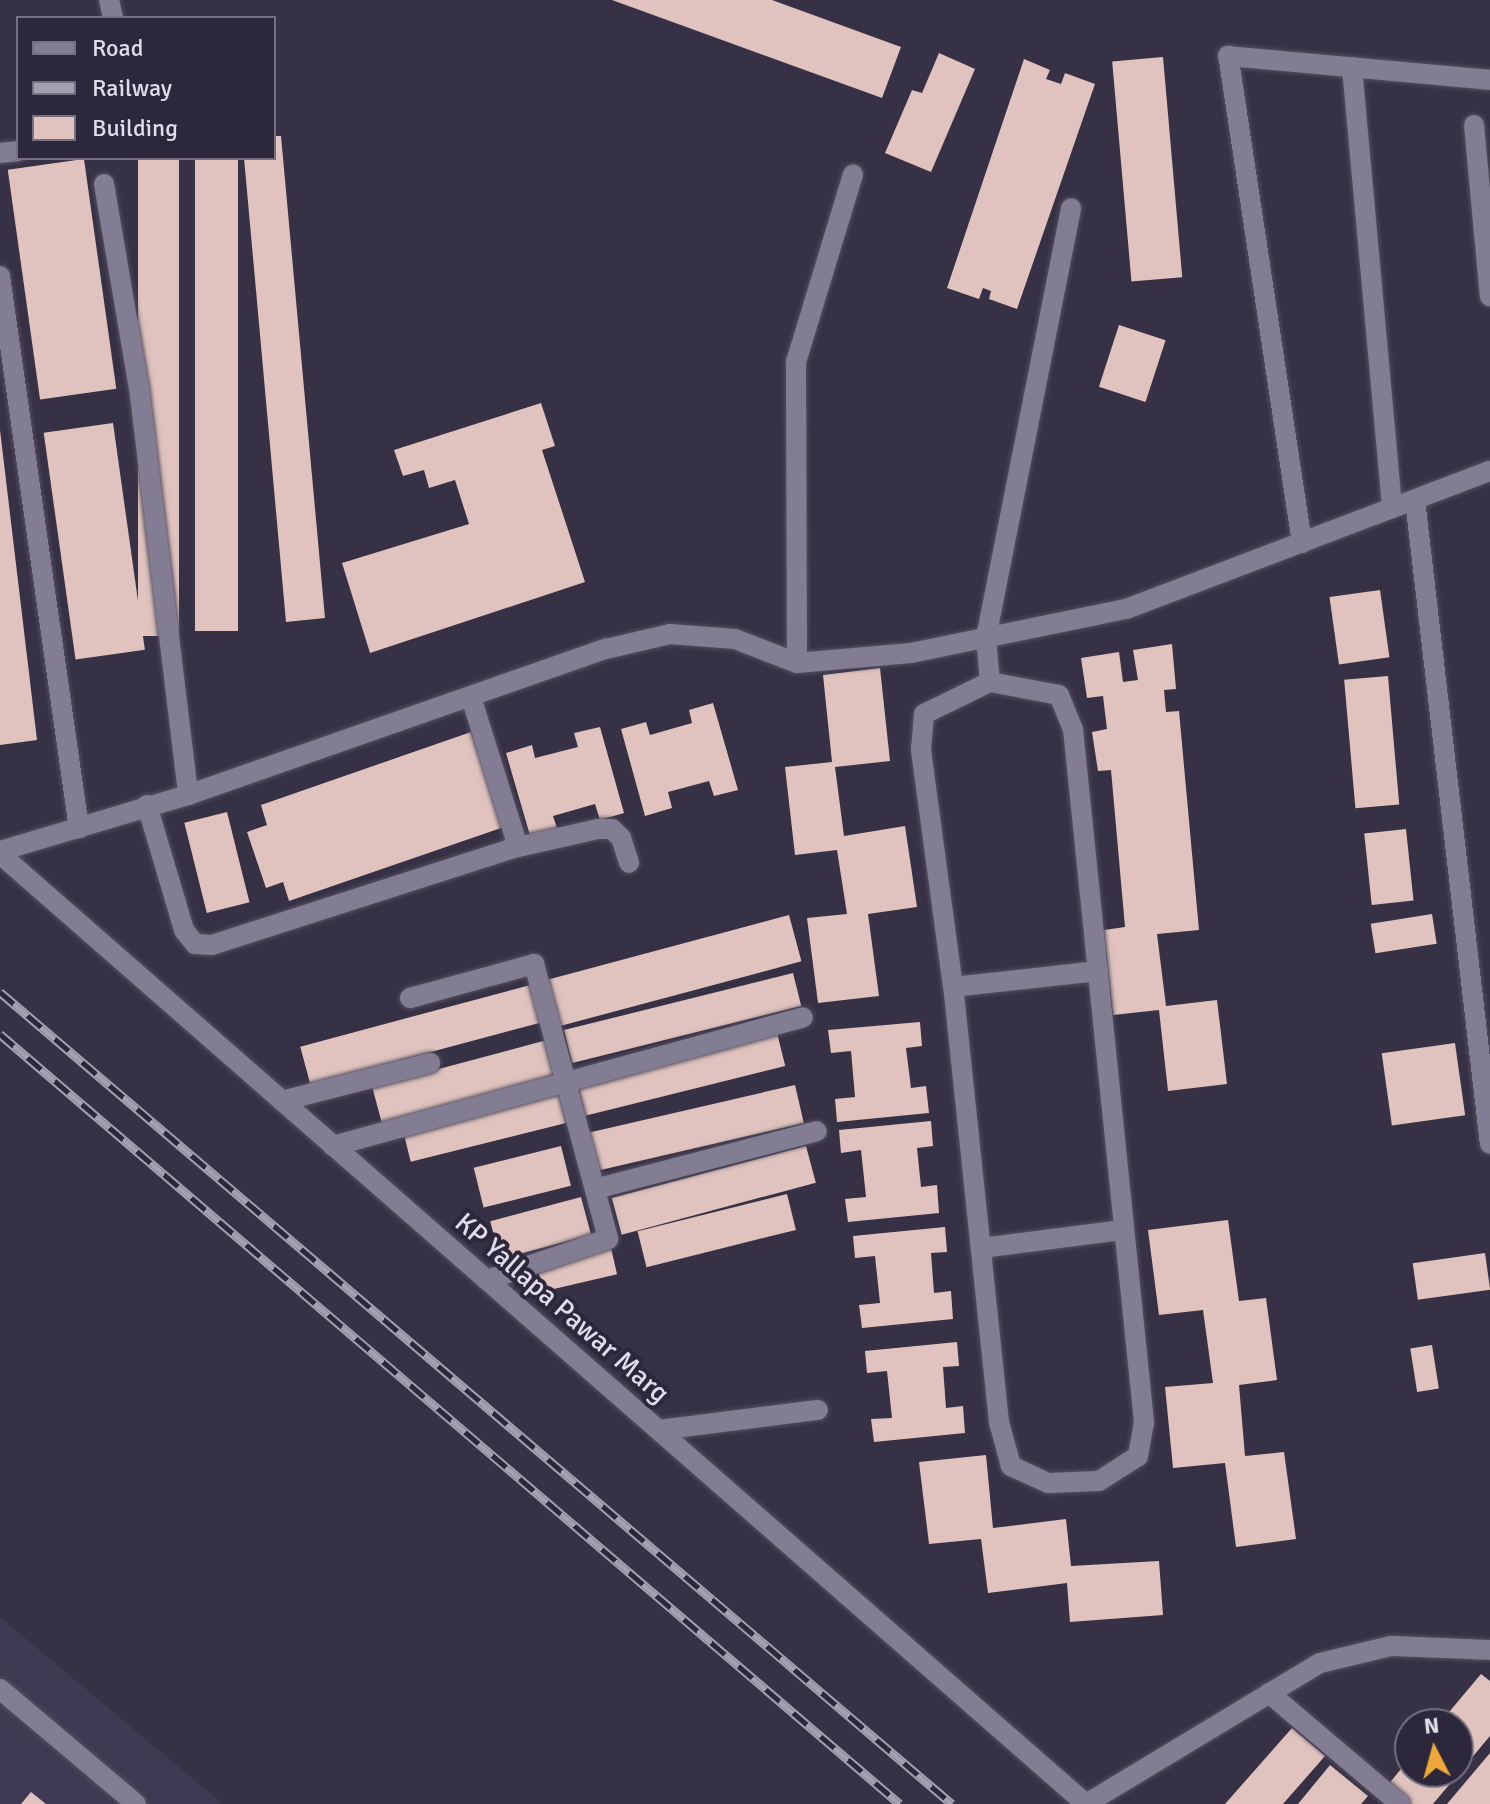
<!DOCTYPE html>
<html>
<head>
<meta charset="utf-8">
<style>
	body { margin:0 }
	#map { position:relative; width:1490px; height:1804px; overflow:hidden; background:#363144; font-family:Signika,sans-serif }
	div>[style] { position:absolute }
	.built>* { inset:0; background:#403953 }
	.building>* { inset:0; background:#e0c3be; transform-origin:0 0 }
	.roads { filter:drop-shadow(0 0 2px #545060) drop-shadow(0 0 2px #545060) }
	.minor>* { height:20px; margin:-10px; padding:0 10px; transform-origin:10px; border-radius:10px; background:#827d93 }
	.rail>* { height:9px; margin-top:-4.5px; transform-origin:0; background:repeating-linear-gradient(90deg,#2c273a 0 18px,#a3a0af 0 36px); box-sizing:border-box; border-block:2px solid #a3a0af }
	span { translate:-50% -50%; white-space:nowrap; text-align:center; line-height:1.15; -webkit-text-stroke:8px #2c273a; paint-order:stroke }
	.street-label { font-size:28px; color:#e0ddea }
	.legend { position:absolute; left:16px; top:16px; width:260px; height:144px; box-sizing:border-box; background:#2c273a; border:2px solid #747080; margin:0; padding:10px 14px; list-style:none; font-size:24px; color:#e0ddea }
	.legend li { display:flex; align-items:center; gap:16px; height:40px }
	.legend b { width:40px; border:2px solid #747080 }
	.north { position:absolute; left:1394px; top:1708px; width:80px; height:80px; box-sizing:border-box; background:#2c273a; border:2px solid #747080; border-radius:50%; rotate:354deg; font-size:22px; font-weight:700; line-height:32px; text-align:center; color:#e0ddea }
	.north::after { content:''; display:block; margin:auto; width:28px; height:36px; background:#eca93a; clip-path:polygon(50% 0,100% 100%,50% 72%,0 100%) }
</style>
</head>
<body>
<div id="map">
	<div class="built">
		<div style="clip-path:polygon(0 1617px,223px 1804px,0 1804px)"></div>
	</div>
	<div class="building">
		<div style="clip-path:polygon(612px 0,772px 0,901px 47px,882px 98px)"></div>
		<div style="clip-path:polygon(939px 53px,975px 69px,931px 172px,885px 153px,912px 90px,922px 93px)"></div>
		<div style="left:1163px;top:57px;width:221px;height:51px;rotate:85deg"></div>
		<div style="clip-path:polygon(1024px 59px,1050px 70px,1046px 79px,1061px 84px,1065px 73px,1095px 84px,1017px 309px,989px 299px,991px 291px,983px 288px,979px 299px,947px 288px)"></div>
		<div style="clip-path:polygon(274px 136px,281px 136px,325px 618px,286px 622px,244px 158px,274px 158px)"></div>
		<div style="left:138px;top:158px;width:41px;height:478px"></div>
		<div style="left:195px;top:158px;width:43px;height:473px"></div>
		<div style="left:84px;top:159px;width:232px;height:77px;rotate:82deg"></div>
		<div style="left:1119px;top:325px;width:49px;height:65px;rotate:18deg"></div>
		<div style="clip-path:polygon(541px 403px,555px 446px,542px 450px,585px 582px,370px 653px,342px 563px,469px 524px,455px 480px,429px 488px,424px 470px,403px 476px,394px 450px)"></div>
		<div style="left:113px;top:423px;width:229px;height:70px;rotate:82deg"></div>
		<div style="clip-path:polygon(0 430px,37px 740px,0 745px)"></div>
		<div style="left:1380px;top:590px;width:68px;height:51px;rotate:82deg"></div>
		<div style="clip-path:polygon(1172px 644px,1176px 689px,1164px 690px,1166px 712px,1179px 711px,1199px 930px,1157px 934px,1166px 1006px,1217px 1000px,1227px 1084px,1168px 1091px,1159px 1010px,1113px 1015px,1104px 930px,1125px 927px,1111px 770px,1098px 771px,1092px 732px,1107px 729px,1103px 696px,1087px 698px,1081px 658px,1119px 652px,1123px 682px,1138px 680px,1133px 650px)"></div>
		<div style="clip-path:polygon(880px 668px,890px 761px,835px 767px,844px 836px,905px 826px,917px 907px,868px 914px,879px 996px,818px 1003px,807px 918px,847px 914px,837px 850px,795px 855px,785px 767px,832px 762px,823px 675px)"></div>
		<div style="left:1388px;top:676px;width:129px;height:44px;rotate:85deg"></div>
		<div style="clip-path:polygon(713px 703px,738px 790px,714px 796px,709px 781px,668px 792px,672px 808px,645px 816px,621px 729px,646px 722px,650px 735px,692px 723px,689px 710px)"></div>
		<div style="clip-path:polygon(600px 727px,624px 813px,600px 820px,595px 804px,553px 816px,558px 831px,531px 839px,506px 753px,532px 745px,535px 758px,578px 747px,574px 733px)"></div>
		<div style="clip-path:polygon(471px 732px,504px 827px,289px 901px,283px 882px,266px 888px,247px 832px,267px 825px,261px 805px)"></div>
		<div style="left:227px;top:812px;width:93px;height:44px;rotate:76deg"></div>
		<div style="left:1406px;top:829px;width:72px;height:42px;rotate:84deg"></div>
		<div style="left:1432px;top:914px;width:30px;height:62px;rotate:81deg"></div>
		<div style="left:789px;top:915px;width:48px;height:250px;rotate:75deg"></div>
		<div style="left:793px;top:973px;width:34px;height:236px;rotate:76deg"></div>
		<div style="left:534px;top:984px;width:39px;height:242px;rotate:75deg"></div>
		<div style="clip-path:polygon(920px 1022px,922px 1046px,906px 1048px,911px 1088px,926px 1086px,929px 1113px,837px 1122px,835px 1099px,855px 1097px,851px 1051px,831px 1053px,828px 1030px)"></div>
		<div style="left:777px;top:1033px;width:34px;height:206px;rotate:76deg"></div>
		<div style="left:547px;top:1040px;width:42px;height:181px;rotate:75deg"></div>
		<div style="left:1455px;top:1043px;width:73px;height:74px;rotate:82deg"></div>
		<div style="left:795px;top:1085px;width:39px;height:212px;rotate:77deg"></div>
		<div style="left:558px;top:1091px;width:33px;height:160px;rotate:76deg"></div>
		<div style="clip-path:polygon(931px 1121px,933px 1146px,917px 1148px,921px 1187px,937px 1185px,939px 1213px,848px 1222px,845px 1199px,866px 1197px,861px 1150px,841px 1153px,839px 1130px)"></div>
		<div style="left:561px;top:1146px;width:41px;height:90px;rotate:76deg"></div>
		<div style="left:806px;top:1146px;width:38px;height:201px;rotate:75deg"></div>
		<div style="left:787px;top:1194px;width:37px;height:154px;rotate:76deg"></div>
		<div style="left:581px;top:1197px;width:39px;height:94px;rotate:75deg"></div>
		<div style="clip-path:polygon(1228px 1220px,1239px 1301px,1266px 1298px,1277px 1380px,1239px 1385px,1245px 1456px,1284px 1452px,1296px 1539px,1236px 1547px,1225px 1463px,1173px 1468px,1165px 1387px,1213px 1383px,1203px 1310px,1159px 1315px,1148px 1230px)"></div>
		<div style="clip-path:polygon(945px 1227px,947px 1252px,931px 1253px,934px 1293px,951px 1291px,953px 1319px,862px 1328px,859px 1305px,880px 1303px,875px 1256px,855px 1258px,853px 1236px)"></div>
		<div style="left:611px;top:1248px;width:27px;height:76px;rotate:77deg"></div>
		<div style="left:1485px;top:1253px;width:37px;height:73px;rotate:82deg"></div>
		<div style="clip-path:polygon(957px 1342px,959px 1366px,943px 1367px,946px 1408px,963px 1406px,965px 1433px,874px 1442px,871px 1419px,892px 1418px,887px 1371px,867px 1373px,865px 1351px)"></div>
		<div style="left:1432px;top:1345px;width:44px;height:22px;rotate:81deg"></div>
		<div style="clip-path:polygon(986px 1455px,993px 1528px,1066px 1519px,1071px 1566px,1159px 1561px,1163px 1615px,1070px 1622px,1067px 1583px,988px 1593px,981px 1539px,929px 1544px,919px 1462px)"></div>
		<div style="clip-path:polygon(1481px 1674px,1490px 1681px,1490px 1736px,1433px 1804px,1409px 1804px,1387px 1786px,1410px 1758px,1410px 1772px,1458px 1772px,1458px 1724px,1439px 1724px)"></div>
		<div style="clip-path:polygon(1292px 1728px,1325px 1756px,1283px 1804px,1225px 1804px)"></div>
		<div style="clip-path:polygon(1490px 1753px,1490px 1804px,1447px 1804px)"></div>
		<div style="clip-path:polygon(1330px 1765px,1368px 1796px,1361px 1804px,1298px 1804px)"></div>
		<div style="clip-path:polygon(31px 1792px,46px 1804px,21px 1804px)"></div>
	</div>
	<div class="roads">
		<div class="minor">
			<div style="left:109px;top:0;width:18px;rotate:77deg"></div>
			<div style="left:1352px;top:67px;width:443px;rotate:84.8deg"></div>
			<div style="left:1474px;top:125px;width:172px;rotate:84.7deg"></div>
			<div style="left:0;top:153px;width:18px;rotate:-6deg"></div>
			<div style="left:104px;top:184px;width:207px;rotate:80.3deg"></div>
			<div style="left:139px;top:388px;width:410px;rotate:83.1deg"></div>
			<div style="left:0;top:276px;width:558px;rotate:81.86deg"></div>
			<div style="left:1415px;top:500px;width:648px;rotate:83.36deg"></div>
			<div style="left:1302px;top:543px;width:493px;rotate:-98.6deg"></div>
			<div style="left:1228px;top:56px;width:263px;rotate:5.2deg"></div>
			<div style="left:797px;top:663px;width:301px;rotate:-90.2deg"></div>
			<div style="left:796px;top:362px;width:196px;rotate:-73.1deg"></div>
			<div style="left:990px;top:682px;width:70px;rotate:10.7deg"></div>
			<div style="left:1059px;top:695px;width:37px;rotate:68deg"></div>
			<div style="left:1073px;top:729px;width:697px;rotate:84.15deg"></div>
			<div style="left:1144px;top:1422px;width:35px;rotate:100deg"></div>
			<div style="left:1138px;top:1456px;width:46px;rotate:147.3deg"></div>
			<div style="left:1099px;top:1481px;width:51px;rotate:177.8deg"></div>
			<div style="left:1048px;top:1483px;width:41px;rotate:-155.3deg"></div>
			<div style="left:1011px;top:1466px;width:46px;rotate:-105.3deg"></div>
			<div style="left:999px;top:1422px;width:437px;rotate:-96deg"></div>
			<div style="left:953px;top:987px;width:240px;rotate:-97.7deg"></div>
			<div style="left:921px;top:749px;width:35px;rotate:-85deg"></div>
			<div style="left:924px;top:714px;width:73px;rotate:-25.9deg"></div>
			<div style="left:990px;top:682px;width:44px;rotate:-95.2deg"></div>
			<div style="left:986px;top:638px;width:438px;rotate:-78.8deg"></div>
			<div style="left:471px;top:697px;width:157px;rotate:72.6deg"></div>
			<div style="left:147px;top:805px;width:130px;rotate:73.5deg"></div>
			<div style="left:184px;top:930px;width:18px;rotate:52deg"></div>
			<div style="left:195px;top:944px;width:17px;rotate:3deg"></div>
			<div style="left:212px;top:945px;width:321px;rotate:-17.8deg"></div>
			<div style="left:518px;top:847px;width:82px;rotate:-12.7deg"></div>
			<div style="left:598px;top:829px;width:14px"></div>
			<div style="left:612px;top:829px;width:13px;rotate:45deg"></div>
			<div style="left:621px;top:838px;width:26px;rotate:72deg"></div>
			<div style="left:0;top:851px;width:196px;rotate:-16.6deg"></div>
			<div style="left:188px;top:795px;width:443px;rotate:-19.3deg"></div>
			<div style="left:606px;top:649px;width:66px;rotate:-13.2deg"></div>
			<div style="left:670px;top:634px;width:65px;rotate:4.4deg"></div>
			<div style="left:735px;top:639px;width:66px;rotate:21.2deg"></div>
			<div style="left:797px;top:663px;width:114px;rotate:-5deg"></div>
			<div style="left:911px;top:653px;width:219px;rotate:-11.6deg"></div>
			<div style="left:1126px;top:609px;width:389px;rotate:-20.8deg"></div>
			<div style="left:0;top:854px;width:1443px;rotate:41.18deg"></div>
			<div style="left:953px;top:987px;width:146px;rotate:-6.3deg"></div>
			<div style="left:410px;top:998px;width:129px;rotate:-15.3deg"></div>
			<div style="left:534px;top:964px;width:285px;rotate:74.9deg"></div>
			<div style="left:608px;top:1239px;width:128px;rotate:161.3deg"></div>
			<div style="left:282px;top:1101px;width:153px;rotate:-14.4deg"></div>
			<div style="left:333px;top:1146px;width:487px;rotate:-15.3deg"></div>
			<div style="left:595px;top:1189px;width:229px;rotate:-14.6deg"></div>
			<div style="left:982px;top:1248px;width:142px;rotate:-7.3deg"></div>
			<div style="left:659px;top:1430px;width:160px;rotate:-7.2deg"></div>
			<div style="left:0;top:1689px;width:178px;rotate:40.2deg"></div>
			<div style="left:1269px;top:1693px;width:172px;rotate:40.3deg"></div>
			<div style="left:1086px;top:1804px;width:273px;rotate:-31.1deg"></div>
			<div style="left:1320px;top:1663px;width:73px;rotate:-13.5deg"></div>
			<div style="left:1391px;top:1646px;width:99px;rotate:2.3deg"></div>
		</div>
	</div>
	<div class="rail">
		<div style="left:0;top:992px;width:1251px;rotate:40.46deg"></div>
		<div style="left:0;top:1034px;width:1184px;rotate:40.55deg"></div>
	</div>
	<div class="street-label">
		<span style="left:562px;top:1308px;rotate:41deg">KP Yallapa Pawar Marg</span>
	</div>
	<ul class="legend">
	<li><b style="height:10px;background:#827d93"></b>Road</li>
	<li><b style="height:10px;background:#a3a0af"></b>Railway</li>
	<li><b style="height:22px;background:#e0c3be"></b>Building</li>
	</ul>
	<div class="north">N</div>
</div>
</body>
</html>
